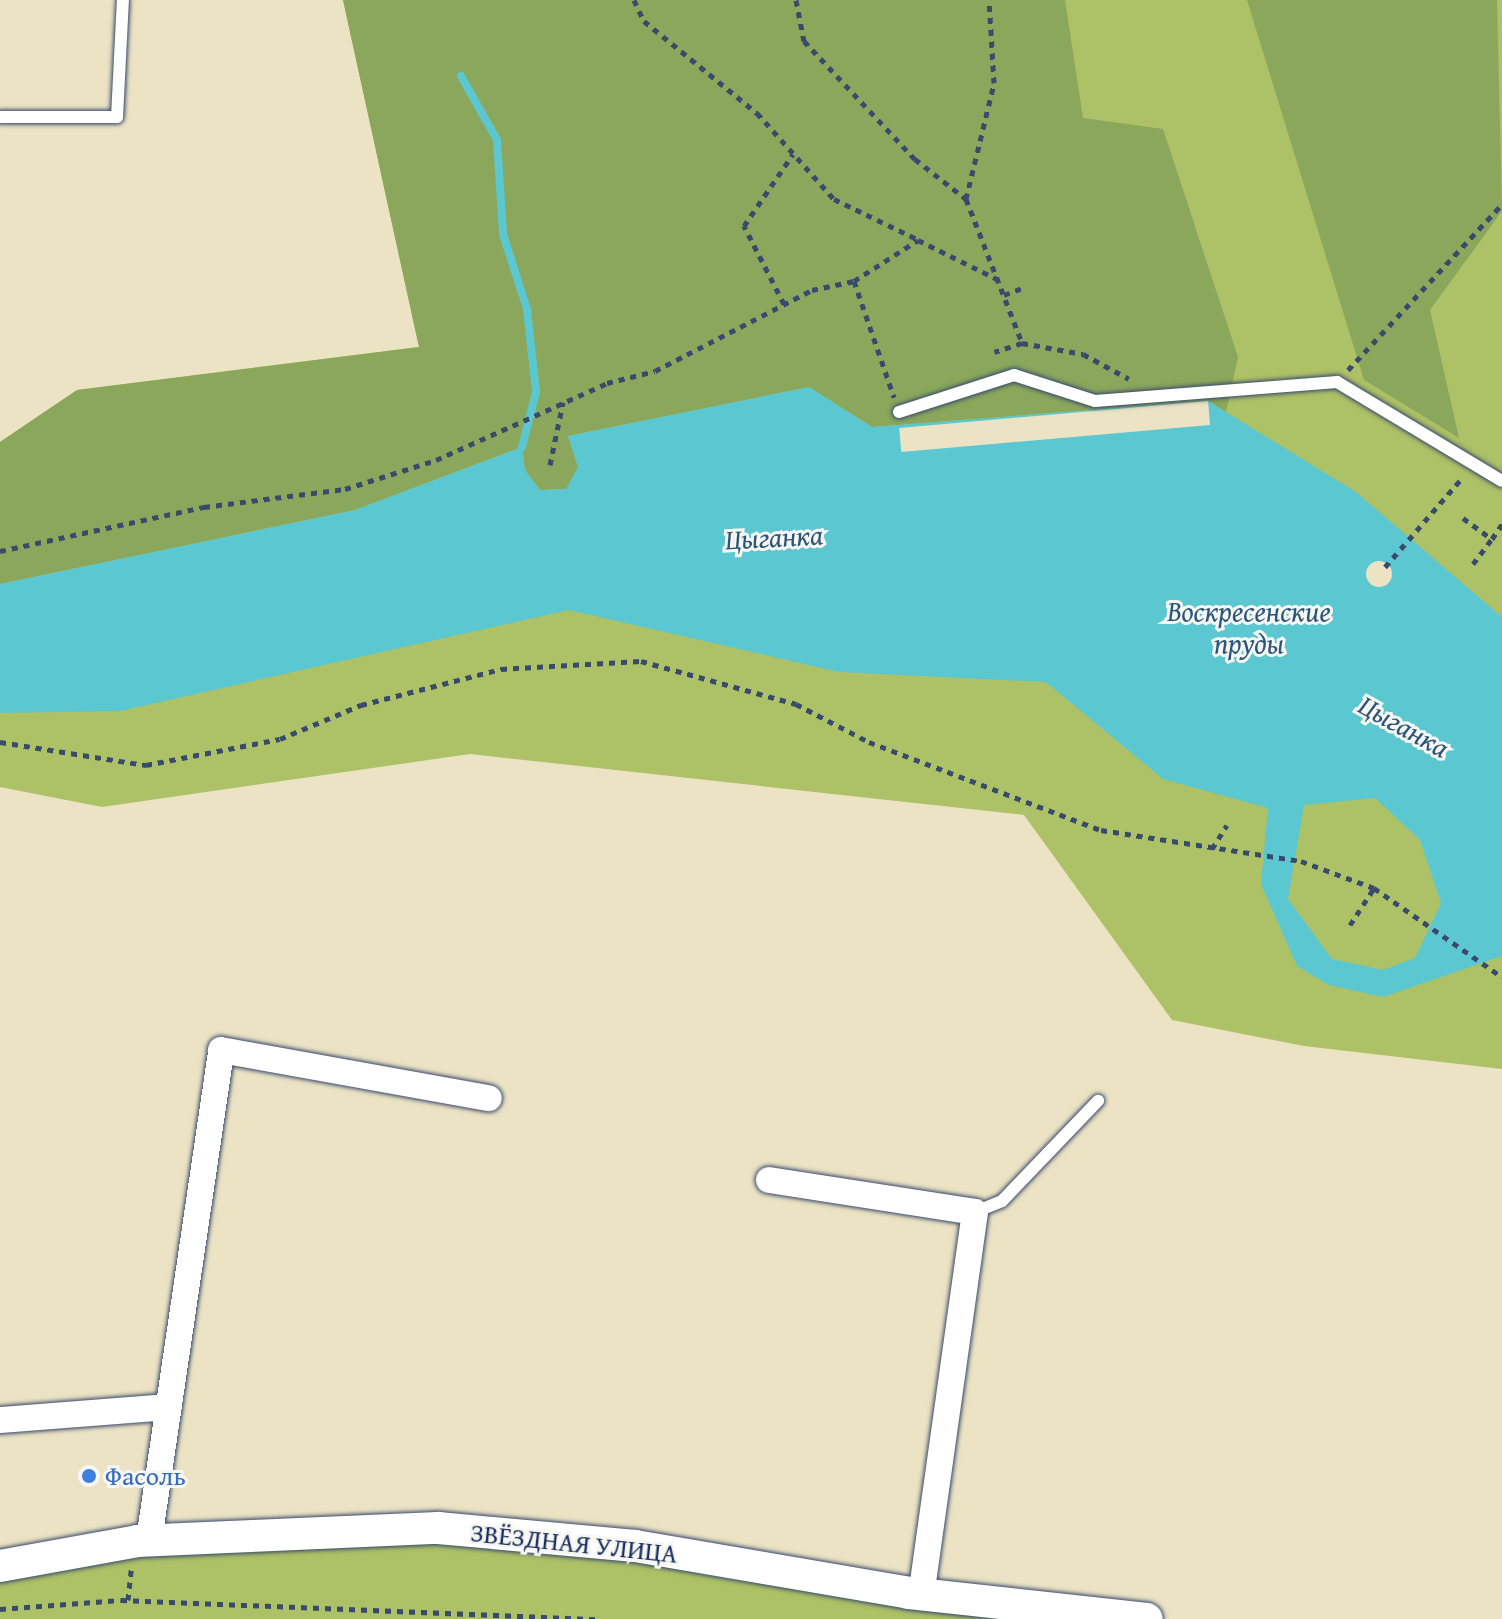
<!DOCTYPE html>
<html>
<head>
<meta charset="utf-8">
<style>
	body { margin:0 }
	#map { position:relative; width:1502px; height:1619px; overflow:hidden; background:#ebe3c4; font-family:"Gentium Book Plus",serif }
	div>[style] { position:absolute }
	.green>* { inset:0; background:#adc166 }
	.forest>* { inset:0; background:#8aa75b }
	.water>* { inset:0; background:#5bc8d1 }
	.pier>* { inset:0; background:#ebe3c4; transform-origin:0 0 }
	.round { border-radius:50% }
	.stream>* { height:8px; margin:-4px; padding:0 4px; transform-origin:4px; border-radius:4px; background:#5bc8d1 }
	.path>* { height:5px; margin-top:-2.5px; transform-origin:0; background:repeating-linear-gradient(90deg,#3a4a6d 0 6px,transparent 0 12px) }
	.roads { filter:drop-shadow(0 0 2px #3a4a6d) drop-shadow(0 0 2px #3a4a6d) }
	.service>* { height:12px; margin:-6px; padding:0 6px; transform-origin:6px; border-radius:6px; background:#fff }
	.minor>* { height:26px; margin:-13px; padding:0 13px; transform-origin:13px; border-radius:13px; background:#fff }
	.tertiary>* { height:32px; margin:-16px; padding:0 16px; transform-origin:16px; border-radius:16px; background:#fff }
	.dots>* { width:22px; height:22px; translate:-50% -50%; box-sizing:border-box; border:4px solid #f6f6f2; border-radius:50% }
	span { translate:-50% -50%; white-space:nowrap; text-align:center; line-height:1.15; -webkit-text-stroke:6px #f6f6f2; paint-order:stroke }
	.shop-label { font-size:26px; color:#366cbe }
	.left { translate:0 -50%; text-align:left }
	.street-label { font-size:26px; color:#1b2f5e }
	.water-label { font-size:28px; color:#2b557b; font-style:italic }
</style>
</head>
<body>
<div id="map">
	<div class="green">
		<div style="clip-path:polygon(343px 0,1502px 0,1502px 1069px,1304px 1046px,1172px 1020px,1024px 815px,470px 754px,102px 807px,0 787px,0 442px,77px 390px,419px 347px)"></div>
		<div style="clip-path:polygon(384px 1542px,529px 1544px,1005px 1619px,0 1619px,0 1574px,132px 1554px)"></div>
	</div>
	<div class="forest">
		<div style="clip-path:polygon(343px 0,1065px 0,1083px 118px,1163px 129px,1238px 357px,1226px 412px,1208px 401px,872px 427px,809px 387px,568px 436px,578px 467px,567px 489px,540px 490px,525px 470px,522px 447px,355px 510px,0 584px,0 442px,77px 390px,419px 347px)"></div>
		<div style="clip-path:polygon(1247px 0,1497px 0,1502px 211px,1430px 310px,1459px 438px,1364px 380px)"></div>
	</div>
	<div class="water">
		<div style="clip-path:polygon(evenodd,809px 387px,872px 427px,1208px 401px,1356px 492px,1502px 617px,1502px 956px,1383px 997px,1329px 985px,1297px 966px,1261px 884px,1268px 808px,1163px 779px,1046px 682px,839px 672px,569px 610px,120px 711px,0 713px,0 584px,355px 510px,522px 447px,525px 470px,540px 490px,566px 489px,578px 467px,568px 436px,809px 387px,1375px 798px,1420px 840px,1441px 903px,1415px 958px,1383px 970px,1332px 959px,1288px 899px,1304px 805px,1375px 798px)"></div>
	</div>
	<div class="pier">
		<div style="left:1208px;top:401px;width:24px;height:310px;rotate:85deg"></div>
		<div class="round" style="left:1366px;top:561px;width:26px;height:26px"></div>
	</div>
	<div class="stream">
		<div style="left:461px;top:76px;width:73px;rotate:60.6deg"></div>
		<div style="left:497px;top:140px;width:94px;rotate:86.3deg"></div>
		<div style="left:503px;top:234px;width:79px;rotate:72.3deg"></div>
		<div style="left:527px;top:309px;width:83px;rotate:83.8deg"></div>
		<div style="left:536px;top:392px;width:57px;rotate:104.3deg"></div>
	</div>
	<div class="path">
		<div style="left:634px;top:0;width:23px;rotate:65deg"></div>
		<div style="left:644px;top:21px;width:146px;rotate:39.2deg"></div>
		<div style="left:757px;top:113px;width:115px;rotate:48.2deg"></div>
		<div style="left:834px;top:199px;width:92px;rotate:25.7deg"></div>
		<div style="left:796px;top:0;width:42px;rotate:79deg"></div>
		<div style="left:804px;top:41px;width:162px;rotate:46.8deg"></div>
		<div style="left:915px;top:159px;width:65px;rotate:38.1deg"></div>
		<div style="left:966px;top:199px;width:155px;rotate:68.7deg"></div>
		<div style="left:1022px;top:343px;width:29px;rotate:162deg"></div>
		<div style="left:966px;top:199px;width:119px;rotate:-76.4deg"></div>
		<div style="left:994px;top:83px;width:83px;rotate:-93.4deg"></div>
		<div style="left:854px;top:281px;width:123px;rotate:71deg"></div>
		<div style="left:1004px;top:295px;width:22px;rotate:-21deg"></div>
		<div style="left:784px;top:304px;width:88px;rotate:-117.1deg"></div>
		<div style="left:744px;top:226px;width:87px;rotate:-55.8deg"></div>
		<div style="left:1022px;top:343px;width:62px;rotate:10.2deg"></div>
		<div style="left:1083px;top:354px;width:52px;rotate:28.5deg"></div>
		<div style="left:1348px;top:370px;width:226px;rotate:-47.1deg"></div>
		<div style="left:550px;top:465px;width:64px;rotate:-78.3deg"></div>
		<div style="left:1463px;top:518px;width:36px;rotate:36deg"></div>
		<div style="left:1492px;top:539px;width:18px;rotate:-56deg"></div>
		<div style="left:0;top:551px;width:209px;rotate:-12.2deg"></div>
		<div style="left:204px;top:507px;width:142px;rotate:-7.3deg"></div>
		<div style="left:345px;top:489px;width:96px;rotate:-17.7deg"></div>
		<div style="left:436px;top:460px;width:188px;rotate:-24.2deg"></div>
		<div style="left:607px;top:383px;width:49px;rotate:-14deg"></div>
		<div style="left:655px;top:371px;width:177px;rotate:-27.3deg"></div>
		<div style="left:812px;top:290px;width:43px;rotate:-12.1deg"></div>
		<div style="left:854px;top:281px;width:76px;rotate:-32.6deg"></div>
		<div style="left:918px;top:240px;width:90px;rotate:26.3deg"></div>
		<div style="left:1473px;top:564px;width:31px;rotate:-53deg"></div>
		<div style="left:1385px;top:567px;width:119px;rotate:-49.1deg"></div>
		<div style="left:0;top:742px;width:148px;rotate:9deg"></div>
		<div style="left:146px;top:765px;width:136px;rotate:-11deg"></div>
		<div style="left:280px;top:739px;width:88px;rotate:-22.8deg"></div>
		<div style="left:361px;top:705px;width:145px;rotate:-14.4deg"></div>
		<div style="left:501px;top:669px;width:140px;rotate:-3.3deg"></div>
		<div style="left:641px;top:661px;width:161px;rotate:15.5deg"></div>
		<div style="left:796px;top:704px;width:82px;rotate:27.5deg"></div>
		<div style="left:869px;top:742px;width:248px;rotate:20.8deg"></div>
		<div style="left:1101px;top:830px;width:202px;rotate:8.8deg"></div>
		<div style="left:1301px;top:861px;width:78px;rotate:20.3deg"></div>
		<div style="left:1374px;top:888px;width:156px;rotate:34.8deg"></div>
		<div style="left:1212px;top:849px;width:28px;rotate:-58deg"></div>
		<div style="left:1350px;top:925px;width:44px;rotate:-57deg"></div>
		<div style="left:128px;top:1600px;width:31px;rotate:-84deg"></div>
		<div style="left:0;top:1609px;width:121px;rotate:-4.3deg"></div>
		<div style="left:121px;top:1600px;width:477px;rotate:2.3deg"></div>
	</div>
	<div class="roads">
		<div class="service">
			<div style="left:0;top:117px;width:117px"></div>
			<div style="left:117px;top:117px;width:117px;rotate:-87.1deg"></div>
			<div style="left:899px;top:412px;width:121px;rotate:-17.8deg"></div>
			<div style="left:1014px;top:375px;width:85px;rotate:17.8deg"></div>
			<div style="left:1095px;top:401px;width:243px;rotate:-4.5deg"></div>
			<div style="left:1337px;top:382px;width:192px;rotate:31deg"></div>
			<div style="left:975px;top:1212px;width:29px;rotate:-22deg"></div>
			<div style="left:1002px;top:1201px;width:139px;rotate:-46.2deg"></div>
		</div>
		<div class="minor">
			<div style="left:769px;top:1180px;width:208px;rotate:8.8deg"></div>
			<div style="left:975px;top:1212px;width:386px;rotate:98deg"></div>
			<div style="left:0;top:1420px;width:169px;rotate:-4.4deg"></div>
			<div style="left:149px;top:1540px;width:495px;rotate:-81.6deg"></div>
			<div style="left:221px;top:1050px;width:272px;rotate:10.2deg"></div>
		</div>
		<div class="tertiary">
			<div style="left:0;top:1566px;width:139px;rotate:-10.3deg"></div>
			<div style="left:137px;top:1541px;width:301px;rotate:-2.5deg"></div>
			<div style="left:438px;top:1528px;width:198px;rotate:5.2deg"></div>
			<div style="left:635px;top:1546px;width:278px;rotate:9.7deg"></div>
			<div style="left:909px;top:1593px;width:239px;rotate:6.2deg"></div>
		</div>
	</div>
	<div class="dots">
		<div style="left:89px;top:1476px;background:#3f7fe0"></div>
	</div>
	<div class="shop-label">
		<span class="left" style="left:105px;top:1476px">Фасоль</span>
	</div>
	<div class="street-label">
		<span style="left:574px;top:1543px;rotate:6deg">ЗВЁЗДНАЯ УЛИЦА</span>
	</div>
	<div class="water-label">
		<span style="left:774px;top:537px;rotate:-3deg">Цыганка</span>
		<span style="left:1249px;top:627px">Воскресенские<br>пруды</span>
		<span style="left:1404px;top:726px;rotate:29deg">Цыганка</span>
	</div>
</div>
</body>
</html>
